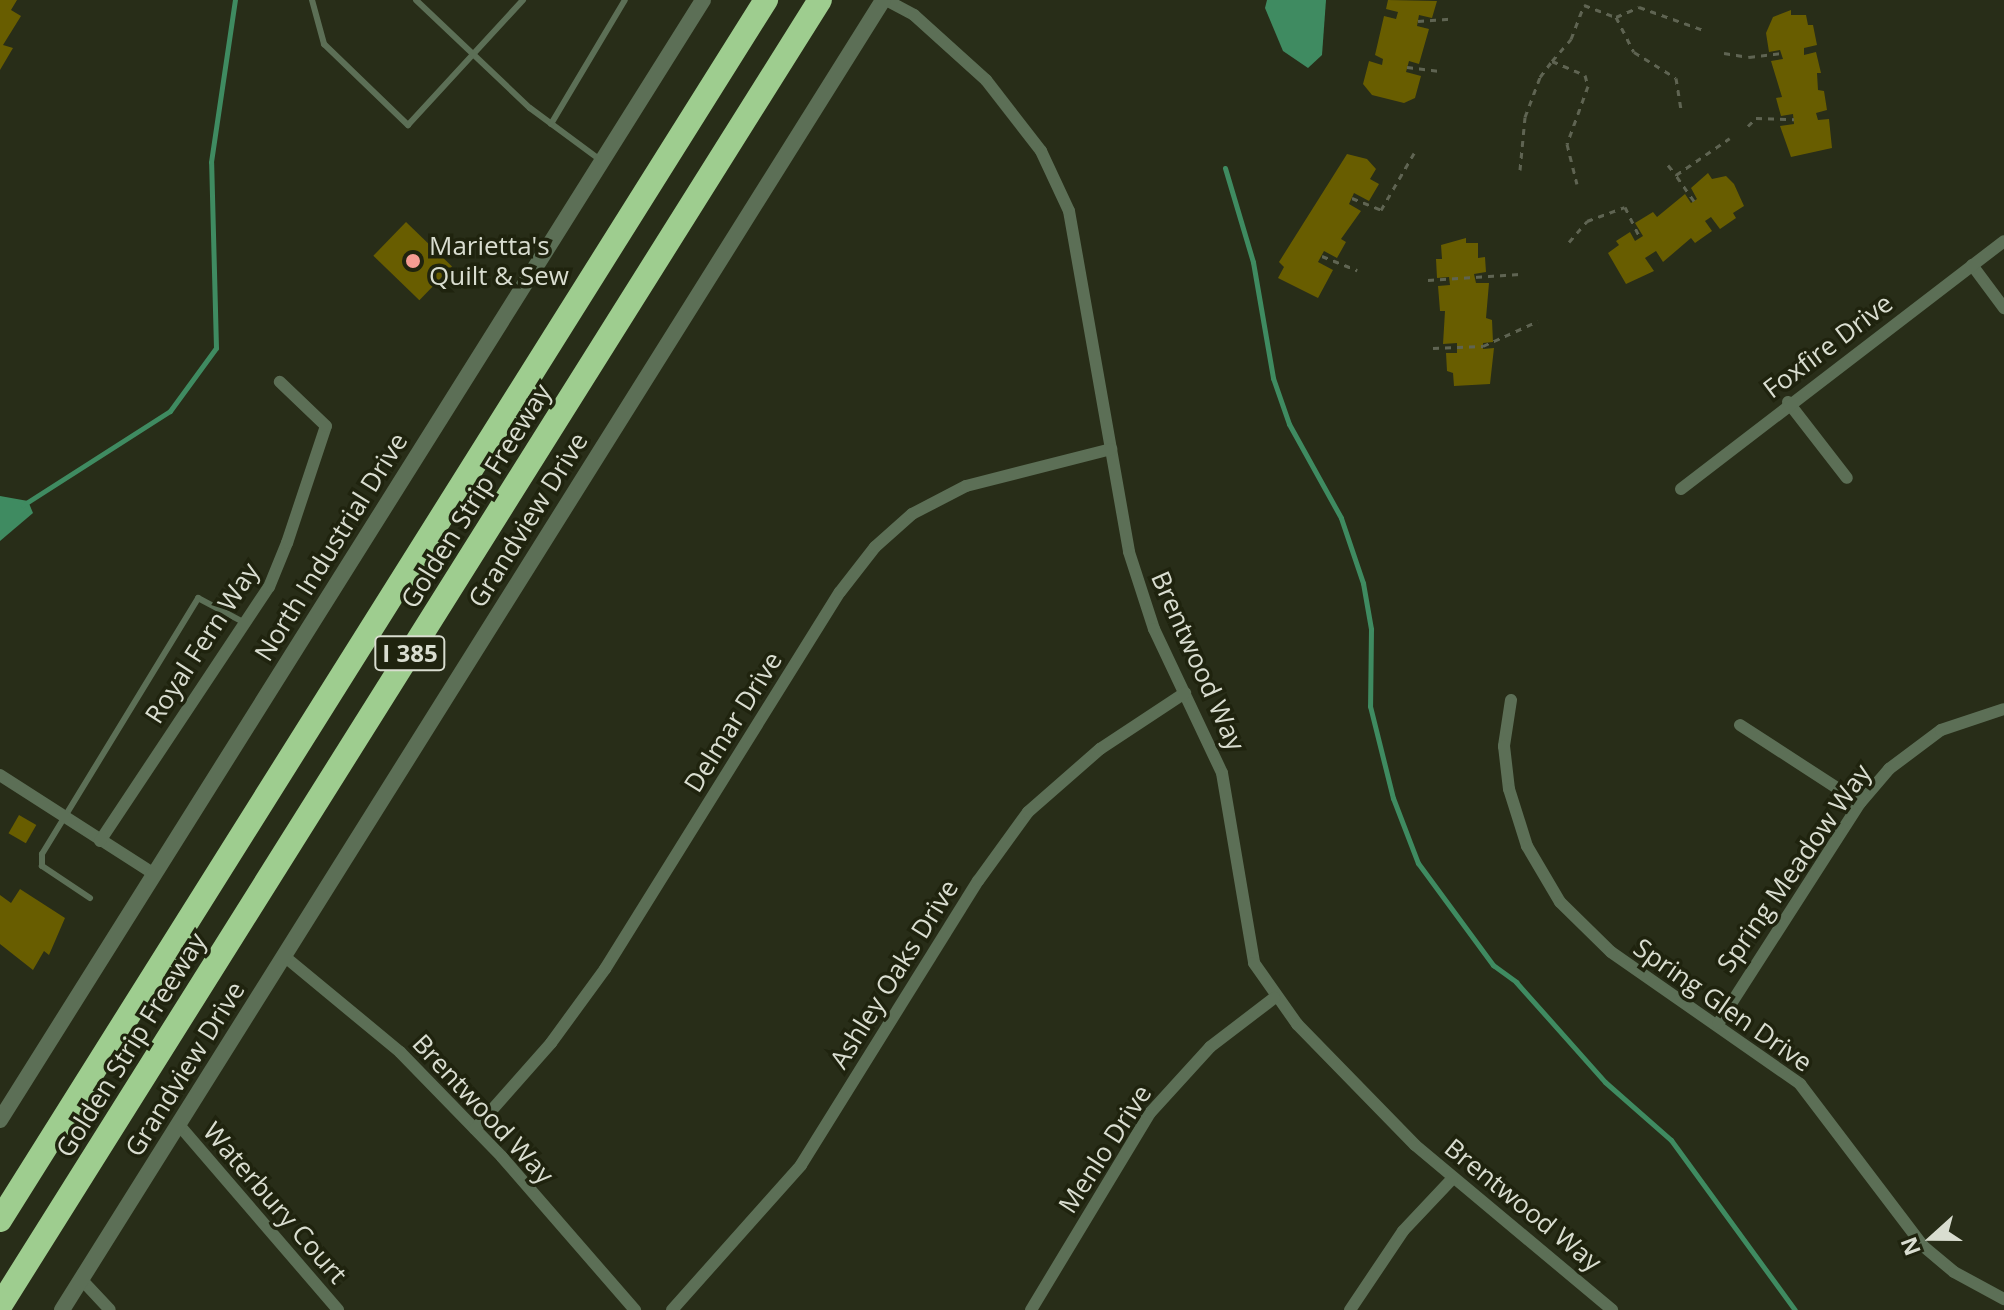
<!DOCTYPE html>
<html>
<head>
<meta charset="utf-8">
<style>
	body { margin:0 }
	#map { position:relative; width:2004px; height:1310px; overflow:hidden; background:#282d18; font-family:"Open Sans",sans-serif }
	div>[style] { position:absolute }
	.water>* { inset:0; background:#3f8b61 }
	.stream>* { height:5px; margin:-2.5px; padding:0 2.5px; transform-origin:2.5px; border-radius:2.5px; background:#3f8b61 }
	.building>* { inset:0; background:#685d00; transform-origin:0 0 }
	.path>* { height:3px; margin-top:-1.5px; transform-origin:0; background:repeating-linear-gradient(90deg,#5f6452 0 6px,transparent 0 12px) }
	.service>* { height:6px; margin:-3px; padding:0 3px; transform-origin:3px; border-radius:3px; background:#5c6f56 }
	.minor>* { height:12px; margin:-6px; padding:0 6px; transform-origin:6px; border-radius:6px; background:#5c6f56 }
	.tertiary>* { height:16px; margin:-8px; padding:0 8px; transform-origin:8px; border-radius:8px; background:#5c6f56 }
	.motorway>* { height:24px; margin:-12px; padding:0 12px; transform-origin:12px; border-radius:12px; background:#9ecd8f }
	.dots>* { width:22px; height:22px; translate:-50% -50%; box-sizing:border-box; border:4px solid #1f230e; border-radius:50% }
	span { translate:-50% -50%; white-space:nowrap; text-align:center; line-height:1.15; -webkit-text-stroke:7px #1f230e; paint-order:stroke }
	.shield-label span { padding:2px 6px; background:#1f230e; border:2px solid; border-radius:6px; -webkit-text-stroke-width:0 }
	.shield-label { font-size:24px; color:#d9ddd0; font-weight:700 }
	.poi-label { font-size:26px; color:#d9ddd0 }
	.left { translate:0 -50%; text-align:left }
	.street-label { font-size:26px; color:#d9ddd0 }
	.north { position:absolute; left:1892px; top:1198px; width:80px; height:80px; -webkit-text-stroke:6px #1f230e; paint-order:stroke; rotate:249deg; font-size:22px; font-weight:700; line-height:32px; text-align:center; color:#d9ddd0 }
	.north::after { content:''; display:block; margin:auto; width:28px; height:36px; background:#d9ddd0; clip-path:polygon(50% 0,100% 100%,50% 72%,0 100%) }
</style>
</head>
<body>
<div id="map">
	<div class="water">
		<div style="clip-path:polygon(1267px 0,1326px 0,1322px 55px,1308px 68px,1283px 51px,1265px 8px)"></div>
		<div style="clip-path:polygon(0 496px,28px 501px,33px 513px,0 541px)"></div>
	</div>
	<div class="stream">
		<div style="left:1225px;top:168px;width:98px;rotate:73.4deg"></div>
		<div style="left:1253px;top:262px;width:118px;rotate:80.2deg"></div>
		<div style="left:1273px;top:378px;width:49px;rotate:70.8deg"></div>
		<div style="left:1289px;top:424px;width:107px;rotate:61deg"></div>
		<div style="left:1341px;top:518px;width:69px;rotate:71.3deg"></div>
		<div style="left:1363px;top:583px;width:47px;rotate:80.1deg"></div>
		<div style="left:1371px;top:629px;width:77px;rotate:90.7deg"></div>
		<div style="left:1370px;top:706px;width:95px;rotate:76deg"></div>
		<div style="left:1393px;top:798px;width:70px;rotate:69deg"></div>
		<div style="left:1418px;top:863px;width:127px;rotate:53.7deg"></div>
		<div style="left:1493px;top:965px;width:29px;rotate:36deg"></div>
		<div style="left:1516px;top:982px;width:134px;rotate:48.3deg"></div>
		<div style="left:1605px;top:1082px;width:88px;rotate:41.3deg"></div>
		<div style="left:1671px;top:1140px;width:210px;rotate:53.9deg"></div>
		<div style="left:23px;top:505px;width:174px;rotate:-32.6deg"></div>
		<div style="left:170px;top:411px;width:78px;rotate:-53.9deg"></div>
		<div style="left:216px;top:348px;width:186px;rotate:-91.5deg"></div>
		<div style="left:211px;top:162px;width:164px;rotate:-81.6deg"></div>
	</div>
	<div class="building">
		<div style="clip-path:polygon(0 0,17px 0,11px 10px,21px 16px,3px 45px,13px 48px,0 70px)"></div>
		<div style="clip-path:polygon(1388px 0,1437px 1px,1432px 18px,1419px 15px,1417px 26px,1429px 29px,1419px 64px,1409px 61px,1406px 72px,1421px 76px,1415px 98px,1404px 103px,1372px 95px,1363px 84px,1369px 61px,1382px 65px,1383px 59px,1375px 55px,1384px 16px,1396px 19px,1398px 12px,1386px 9px)"></div>
		<div style="clip-path:polygon(1791px 10px,1791px 15px,1806px 15px,1808px 25px,1813px 25px,1817px 45px,1804px 48px,1804px 55px,1816px 52px,1821px 73px,1817px 73px,1818px 90px,1824px 91px,1827px 110px,1816px 113px,1818px 120px,1829px 119px,1832px 148px,1791px 157px,1780px 126px,1794px 124px,1793px 114px,1781px 116px,1776px 98px,1782px 97px,1771px 61px,1783px 59px,1780px 50px,1769px 52px,1766px 33px,1773px 17px)"></div>
		<div style="clip-path:polygon(1347px 154px,1367px 159px,1376px 169px,1370px 179px,1379px 184px,1369px 201px,1354px 193px,1349px 204px,1361px 211px,1341px 239px,1346px 242px,1337px 258px,1324px 251px,1318px 262px,1333px 270px,1318px 298px,1278px 278px,1284px 267px,1279px 262px)"></div>
		<div style="clip-path:polygon(1708px 173px,1712px 179px,1726px 176px,1734px 184px,1744px 206px,1733px 213px,1736px 218px,1720px 229px,1711px 217px,1705px 221px,1712px 231px,1695px 243px,1691px 238px,1663px 262px,1656px 251px,1645px 258px,1654px 271px,1626px 284px,1608px 253px,1619px 245px,1616px 241px,1630px 232px,1635px 241px,1643px 236px,1635px 223px,1653px 212px,1657px 217px,1685px 194px,1691px 203px,1697px 199px,1691px 188px)"></div>
		<div style="left:406px;top:222px;width:64px;height:47px;rotate:44deg"></div>
		<div style="clip-path:polygon(1466px 238px,1466px 243px,1478px 243px,1478px 258px,1485px 257px,1486px 272px,1474px 274px,1476px 283px,1489px 283px,1486px 318px,1492px 320px,1493px 342px,1483px 343px,1483px 349px,1494px 348px,1490px 384px,1454px 386px,1453px 373px,1447px 371px,1446px 353px,1457px 353px,1457px 343px,1443px 344px,1445px 311px,1440px 311px,1438px 286px,1450px 285px,1449px 277px,1437px 278px,1436px 259px,1442px 259px,1441px 245px)"></div>
		<div style="left:19px;top:815px;width:20px;height:21px;rotate:30deg"></div>
		<div style="clip-path:polygon(20px 889px,65px 918px,49px 955px,44px 951px,33px 970px,0 944px,0 895px,11px 903px)"></div>
	</div>
	<div class="path">
		<div style="left:1616px;top:17px;width:25px;rotate:-23deg"></div>
		<div style="left:1639px;top:7px;width:71px;rotate:19.7deg"></div>
		<div style="left:1418px;top:21px;width:32px;rotate:-4deg"></div>
		<div style="left:1724px;top:53px;width:25px;rotate:9deg"></div>
		<div style="left:1749px;top:57px;width:32px;rotate:-7deg"></div>
		<div style="left:1552px;top:61px;width:29px;rotate:-49deg"></div>
		<div style="left:1571px;top:39px;width:36px;rotate:-69deg"></div>
		<div style="left:1584px;top:5px;width:34px;rotate:21deg"></div>
		<div style="left:1616px;top:17px;width:39px;rotate:63deg"></div>
		<div style="left:1634px;top:52px;width:49px;rotate:31.8deg"></div>
		<div style="left:1676px;top:78px;width:33px;rotate:81deg"></div>
		<div style="left:1407px;top:67px;width:31px;rotate:7deg"></div>
		<div style="left:1748px;top:126px;width:11px;rotate:-45deg"></div>
		<div style="left:1756px;top:118px;width:38px;rotate:2deg"></div>
		<div style="left:1668px;top:165px;width:13px;rotate:51deg"></div>
		<div style="left:1520px;top:170px;width:53px;rotate:-84.6deg"></div>
		<div style="left:1525px;top:117px;width:43px;rotate:-69.4deg"></div>
		<div style="left:1540px;top:77px;width:20px;rotate:-53deg"></div>
		<div style="left:1552px;top:61px;width:36px;rotate:23deg"></div>
		<div style="left:1585px;top:75px;width:11px;rotate:75deg"></div>
		<div style="left:1588px;top:86px;width:62px;rotate:109.9deg"></div>
		<div style="left:1567px;top:144px;width:41px;rotate:76deg"></div>
		<div style="left:1352px;top:198px;width:31px;rotate:22deg"></div>
		<div style="left:1381px;top:210px;width:66px;rotate:-59.9deg"></div>
		<div style="left:1694px;top:201px;width:32px;rotate:-125deg"></div>
		<div style="left:1676px;top:175px;width:65px;rotate:-34.4deg"></div>
		<div style="left:1569px;top:242px;width:28px;rotate:-49deg"></div>
		<div style="left:1587px;top:221px;width:40px;rotate:-20.2deg"></div>
		<div style="left:1625px;top:207px;width:34px;rotate:64deg"></div>
		<div style="left:1322px;top:256px;width:38px;rotate:22deg"></div>
		<div style="left:1428px;top:280px;width:92px;rotate:-3.7deg"></div>
		<div style="left:1433px;top:348px;width:50px;rotate:-2.3deg"></div>
		<div style="left:1483px;top:346px;width:60px;rotate:-24.4deg"></div>
	</div>
	<div class="service">
		<div style="left:312px;top:0;width:46px;rotate:74.7deg"></div>
		<div style="left:324px;top:44px;width:117px;rotate:44deg"></div>
		<div style="left:408px;top:125px;width:170px;rotate:-47.4deg"></div>
		<div style="left:416px;top:0;width:157px;rotate:43.5deg"></div>
		<div style="left:530px;top:108px;width:86px;rotate:36.5deg"></div>
		<div style="left:551px;top:124px;width:144px;rotate:-59.2deg"></div>
		<div style="left:90px;top:898px;width:58px;rotate:-146.3deg"></div>
		<div style="left:42px;top:866px;width:12px;rotate:-90deg"></div>
		<div style="left:42px;top:854px;width:300px;rotate:-58.6deg"></div>
		<div style="left:198px;top:598px;width:53px;rotate:28deg"></div>
	</div>
	<div class="minor">
		<div style="left:886px;top:0;width:32px;rotate:28deg"></div>
		<div style="left:914px;top:15px;width:97px;rotate:42.1deg"></div>
		<div style="left:986px;top:80px;width:90px;rotate:52.2deg"></div>
		<div style="left:1041px;top:151px;width:66px;rotate:65deg"></div>
		<div style="left:1069px;top:211px;width:346px;rotate:80deg"></div>
		<div style="left:1129px;top:552px;width:81px;rotate:72deg"></div>
		<div style="left:1154px;top:629px;width:159px;rotate:64.7deg"></div>
		<div style="left:1222px;top:773px;width:193px;rotate:80.4deg"></div>
		<div style="left:1254px;top:963px;width:75px;rotate:54.8deg"></div>
		<div style="left:1297px;top:1024px;width:169px;rotate:45.7deg"></div>
		<div style="left:1415px;top:1145px;width:257px;rotate:39.9deg"></div>
		<div style="left:1972px;top:265px;width:54px;rotate:53.3deg"></div>
		<div style="left:1788px;top:402px;width:96px;rotate:52.2deg"></div>
		<div style="left:1681px;top:489px;width:407px;rotate:-37.5deg"></div>
		<div style="left:1511px;top:700px;width:47px;rotate:98.7deg"></div>
		<div style="left:1504px;top:746px;width:43px;rotate:83.4deg"></div>
		<div style="left:1509px;top:789px;width:60px;rotate:72.5deg"></div>
		<div style="left:1527px;top:846px;width:65px;rotate:59.5deg"></div>
		<div style="left:1560px;top:902px;width:71px;rotate:44.4deg"></div>
		<div style="left:1611px;top:952px;width:231px;rotate:34.9deg"></div>
		<div style="left:1800px;top:1084px;width:203px;rotate:52.8deg"></div>
		<div style="left:1923px;top:1246px;width:40px;rotate:40deg"></div>
		<div style="left:1954px;top:1272px;width:57px;rotate:28.4deg"></div>
		<div style="left:1740px;top:725px;width:143px;rotate:33deg"></div>
		<div style="left:0;top:775px;width:183px;rotate:32.7deg"></div>
		<div style="left:100px;top:841px;width:305px;rotate:-56.4deg"></div>
		<div style="left:269px;top:587px;width:48px;rotate:-67.8deg"></div>
		<div style="left:287px;top:543px;width:123px;rotate:-71.6deg"></div>
		<div style="left:326px;top:426px;width:64px;rotate:-136.3deg"></div>
		<div style="left:284px;top:956px;width:151px;rotate:39.6deg"></div>
		<div style="left:400px;top:1052px;width:146px;rotate:45.8deg"></div>
		<div style="left:502px;top:1157px;width:203px;rotate:49deg"></div>
		<div style="left:1718px;top:1024px;width:263px;rotate:-57.3deg"></div>
		<div style="left:1860px;top:803px;width:45px;rotate:-49.5deg"></div>
		<div style="left:1889px;top:769px;width:65px;rotate:-36.9deg"></div>
		<div style="left:1941px;top:730px;width:66px;rotate:-18.4deg"></div>
		<div style="left:179px;top:1125px;width:244px;rotate:49.3deg"></div>
		<div style="left:475px;top:1129px;width:115px;rotate:-48.5deg"></div>
		<div style="left:551px;top:1043px;width:92px;rotate:-53.9deg"></div>
		<div style="left:605px;top:969px;width:444px;rotate:-58.1deg"></div>
		<div style="left:840px;top:592px;width:57px;rotate:-52.1deg"></div>
		<div style="left:875px;top:547px;width:50px;rotate:-41.7deg"></div>
		<div style="left:912px;top:514px;width:61px;rotate:-27.4deg"></div>
		<div style="left:966px;top:486px;width:150px;rotate:-14.3deg"></div>
		<div style="left:81px;top:1279px;width:42px;rotate:46.9deg"></div>
		<div style="left:672px;top:1310px;width:194px;rotate:-48.3deg"></div>
		<div style="left:801px;top:1165px;width:335px;rotate:-58.1deg"></div>
		<div style="left:978px;top:881px;width:85px;rotate:-54.1deg"></div>
		<div style="left:1028px;top:812px;width:96px;rotate:-41.2deg"></div>
		<div style="left:1100px;top:749px;width:102px;rotate:-33.4deg"></div>
		<div style="left:1031px;top:1310px;width:230px;rotate:-58.9deg"></div>
		<div style="left:1150px;top:1113px;width:89px;rotate:-47.7deg"></div>
		<div style="left:1210px;top:1047px;width:81px;rotate:-37.4deg"></div>
		<div style="left:1350px;top:1310px;width:95px;rotate:-56.1deg"></div>
		<div style="left:1403px;top:1231px;width:71px;rotate:-46.7deg"></div>
	</div>
	<div class="tertiary">
		<div style="left:0;top:1120px;width:1322px;rotate:-57.88deg"></div>
		<div style="left:62px;top:1310px;width:1546px;rotate:-57.92deg"></div>
	</div>
	<div class="motorway">
		<div style="left:0;top:1220px;width:1441px;rotate:-57.88deg"></div>
		<div style="left:0;top:1306px;width:1542px;rotate:-57.88deg"></div>
	</div>
	<div class="dots">
		<div style="left:413px;top:261px;background:#f59c92"></div>
	</div>
	<div class="shield-label">
		<span style="left:410px;top:653px">I 385</span>
	</div>
	<div class="poi-label">
		<span class="left" style="left:429px;top:261px">Marietta's<br>Quilt &amp; Sew</span>
	</div>
	<div class="street-label">
		<span style="left:1828px;top:346px;rotate:-37deg">Foxfire Drive</span>
		<span style="left:476px;top:496px;rotate:-58deg">Golden Strip Freeway</span>
		<span style="left:528px;top:520px;rotate:-58deg">Grandview Drive</span>
		<span style="left:331px;top:547px;rotate:-58deg">North Industrial Drive</span>
		<span style="left:202px;top:643px;rotate:-57deg">Royal Fern Way</span>
		<span style="left:1198px;top:661px;rotate:66deg">Brentwood Way</span>
		<span style="left:733px;top:722px;rotate:-58deg">Delmar Drive</span>
		<span style="left:1794px;top:868px;rotate:-55deg">Spring Meadow Way</span>
		<span style="left:894px;top:974px;rotate:-58deg">Ashley Oaks Drive</span>
		<span style="left:1723px;top:1005px;rotate:35deg">Spring Glen Drive</span>
		<span style="left:131px;top:1045px;rotate:-58deg">Golden Strip Freeway</span>
		<span style="left:185px;top:1069px;rotate:-58deg">Grandview Drive</span>
		<span style="left:483px;top:1109px;rotate:47deg">Brentwood Way</span>
		<span style="left:1105px;top:1149px;rotate:-57deg">Menlo Drive</span>
		<span style="left:275px;top:1203px;rotate:49deg">Waterbury Court</span>
		<span style="left:1523px;top:1205px;rotate:39deg">Brentwood Way</span>
	</div>
	<div class="north">N</div>
</div>
</body>
</html>
